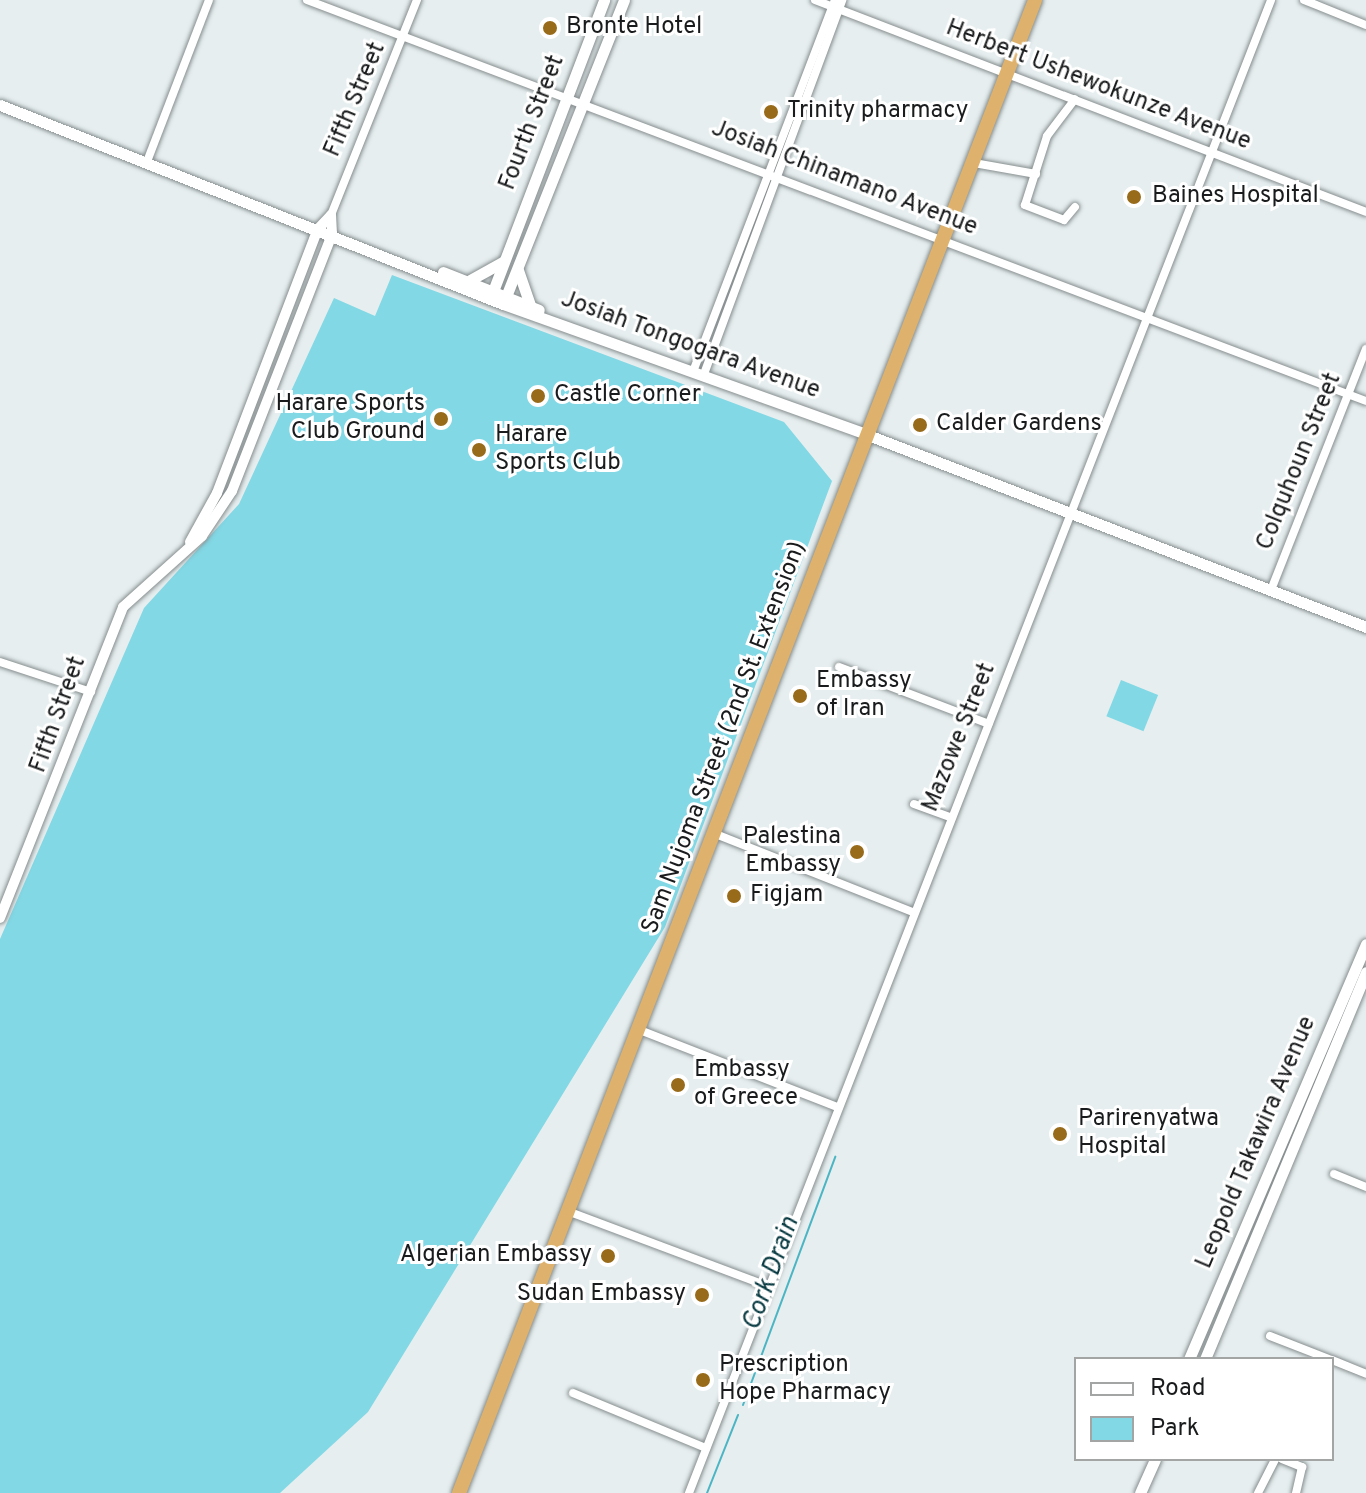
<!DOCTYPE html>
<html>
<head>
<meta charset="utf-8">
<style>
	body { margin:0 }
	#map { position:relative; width:1366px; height:1493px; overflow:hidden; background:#e6eeef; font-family:Overpass,sans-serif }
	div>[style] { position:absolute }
	.green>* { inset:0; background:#82d8e5; transform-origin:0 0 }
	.stream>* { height:2px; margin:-1px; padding:0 1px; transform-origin:1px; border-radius:1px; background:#4bb5c4 }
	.roads { filter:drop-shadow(0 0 2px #868d8e) drop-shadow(0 0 2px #868d8e) }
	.minor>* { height:8px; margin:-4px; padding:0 4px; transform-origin:4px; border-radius:4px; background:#fff }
	.tertiary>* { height:10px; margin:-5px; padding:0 5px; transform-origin:5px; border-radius:5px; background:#fff }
	.secondary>* { height:11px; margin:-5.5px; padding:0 5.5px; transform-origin:5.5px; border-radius:5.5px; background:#fff }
	.trunk>* { height:14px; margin:-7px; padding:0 7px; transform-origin:7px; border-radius:7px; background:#deb26c }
	.dots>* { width:22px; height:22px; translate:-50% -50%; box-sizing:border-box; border:4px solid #fff; border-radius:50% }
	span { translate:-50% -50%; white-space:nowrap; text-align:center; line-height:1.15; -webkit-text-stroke:6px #fff; paint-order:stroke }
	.poi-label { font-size:24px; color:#191b1c }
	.left { translate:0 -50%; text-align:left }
	.right { translate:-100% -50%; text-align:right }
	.street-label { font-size:24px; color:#191b1c }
	.water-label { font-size:26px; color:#093b42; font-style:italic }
	.legend { position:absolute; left:1074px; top:1357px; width:260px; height:104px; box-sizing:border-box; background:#fff; border:2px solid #a3a4a4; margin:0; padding:10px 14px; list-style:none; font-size:24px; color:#191b1c }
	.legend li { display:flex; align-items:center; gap:16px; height:40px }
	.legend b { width:40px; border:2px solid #a3a4a4 }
</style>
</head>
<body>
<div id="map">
	<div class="green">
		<div style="clip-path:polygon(392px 275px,784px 422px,832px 481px,665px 927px,368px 1412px,280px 1493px,0 1493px,0 939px,144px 608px,239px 504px,334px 298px,375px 316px)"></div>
		<div style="left:1121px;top:680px;width:40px;height:39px;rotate:22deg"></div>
	</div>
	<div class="stream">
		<div style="left:743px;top:1405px;width:265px;rotate:-69.6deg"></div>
		<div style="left:707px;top:1493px;width:84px;rotate:-68.3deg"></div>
	</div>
	<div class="roads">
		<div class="minor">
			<div style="left:307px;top:0;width:1132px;rotate:20.74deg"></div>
			<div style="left:815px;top:0;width:590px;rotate:21.04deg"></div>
			<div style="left:1304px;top:0;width:67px;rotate:22deg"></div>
			<div style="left:148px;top:159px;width:170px;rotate:-69deg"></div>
			<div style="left:974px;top:163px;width:63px;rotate:10.1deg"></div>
			<div style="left:1075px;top:207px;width:17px;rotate:130deg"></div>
			<div style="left:1064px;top:220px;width:42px;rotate:-159deg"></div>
			<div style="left:1025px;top:205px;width:72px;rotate:-72.3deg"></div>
			<div style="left:1047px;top:136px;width:46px;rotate:-52.9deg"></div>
			<div style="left:331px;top:215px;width:232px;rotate:-68.2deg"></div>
			<div style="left:694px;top:369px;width:395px;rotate:-69.1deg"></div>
			<div style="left:704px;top:374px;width:399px;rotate:-69.7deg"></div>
			<div style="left:1271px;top:590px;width:259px;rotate:-68.5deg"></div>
			<div style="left:0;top:662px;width:96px;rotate:18.2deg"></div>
			<div style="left:839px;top:667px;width:160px;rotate:20.8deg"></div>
			<div style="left:914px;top:804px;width:38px;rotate:20deg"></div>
			<div style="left:713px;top:833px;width:215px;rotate:21.6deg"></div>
			<div style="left:637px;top:1029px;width:215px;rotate:21.3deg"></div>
			<div style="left:1334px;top:1174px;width:35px;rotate:22deg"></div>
			<div style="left:567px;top:1211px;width:217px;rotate:20.5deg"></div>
			<div style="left:1270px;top:1336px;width:63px;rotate:21.3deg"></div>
			<div style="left:1332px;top:1360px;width:37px;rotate:22deg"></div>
			<div style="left:573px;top:1393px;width:144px;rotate:22.5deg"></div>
			<div style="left:1282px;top:1459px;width:22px;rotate:22deg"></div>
			<div style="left:1302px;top:1467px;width:27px;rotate:103deg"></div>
			<div style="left:689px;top:1493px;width:1602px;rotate:-68.7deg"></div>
			<div style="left:1258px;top:1493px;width:38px;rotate:-63deg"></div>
		</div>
		<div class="tertiary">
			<div style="left:190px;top:542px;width:56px;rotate:-61.1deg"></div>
			<div style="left:217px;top:493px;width:283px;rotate:-69.1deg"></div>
			<div style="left:318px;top:229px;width:19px;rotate:-47deg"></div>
			<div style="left:0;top:918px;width:334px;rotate:-68.4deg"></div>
			<div style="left:123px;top:607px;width:106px;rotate:-41.9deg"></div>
			<div style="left:202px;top:536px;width:54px;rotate:-56.3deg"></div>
			<div style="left:232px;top:491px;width:276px;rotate:-68.7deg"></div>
			<div style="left:332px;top:234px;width:19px;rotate:-93deg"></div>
		</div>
		<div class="secondary">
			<div style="left:0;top:105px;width:541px;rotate:21.59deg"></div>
			<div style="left:503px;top:304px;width:388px;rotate:19.7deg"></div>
			<div style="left:868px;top:435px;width:534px;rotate:21.08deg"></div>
			<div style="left:518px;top:270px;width:37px;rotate:71deg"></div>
			<div style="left:443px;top:272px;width:103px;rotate:21.6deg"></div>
			<div style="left:470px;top:280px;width:38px;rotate:-29deg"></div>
			<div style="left:490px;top:299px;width:320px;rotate:-69.1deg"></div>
			<div style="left:503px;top:304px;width:327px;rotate:-68.3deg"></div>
			<div style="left:1189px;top:1359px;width:451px;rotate:-66.9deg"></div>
			<div style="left:1205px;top:1359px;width:419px;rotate:-67.4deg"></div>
			<div style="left:1140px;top:1493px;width:37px;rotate:-66deg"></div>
		</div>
		<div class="trunk">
			<div style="left:459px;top:1493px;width:1600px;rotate:-68.9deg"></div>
		</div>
	</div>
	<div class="dots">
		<div style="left:550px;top:28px;background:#986b1a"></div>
		<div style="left:771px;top:112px;background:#986b1a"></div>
		<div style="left:1134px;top:197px;background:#986b1a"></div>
		<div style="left:538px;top:396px;background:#986b1a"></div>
		<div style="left:441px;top:419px;background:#986b1a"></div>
		<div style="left:920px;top:425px;background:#986b1a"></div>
		<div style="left:479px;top:450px;background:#986b1a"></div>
		<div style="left:800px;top:696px;background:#986b1a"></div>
		<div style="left:857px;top:852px;background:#986b1a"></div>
		<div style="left:734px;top:896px;background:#986b1a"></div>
		<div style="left:678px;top:1085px;background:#986b1a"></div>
		<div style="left:1060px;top:1134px;background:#986b1a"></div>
		<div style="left:608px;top:1256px;background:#986b1a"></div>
		<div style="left:702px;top:1295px;background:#986b1a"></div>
		<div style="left:703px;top:1380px;background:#986b1a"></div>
	</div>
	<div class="poi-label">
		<span class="left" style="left:566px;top:28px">Bronte Hotel</span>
		<span class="left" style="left:787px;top:112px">Trinity pharmacy</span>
		<span class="left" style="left:1152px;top:197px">Baines Hospital</span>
		<span class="left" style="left:554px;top:396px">Castle Corner</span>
		<span class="right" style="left:425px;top:419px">Harare Sports<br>Club Ground</span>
		<span class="left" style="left:936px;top:425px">Calder Gardens</span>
		<span class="left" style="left:495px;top:450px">Harare<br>Sports Club</span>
		<span class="left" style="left:816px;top:696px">Embassy<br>of Iran</span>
		<span class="right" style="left:841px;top:852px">Palestina<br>Embassy</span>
		<span class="left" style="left:750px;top:896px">Figjam</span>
		<span class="left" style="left:694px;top:1085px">Embassy<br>of Greece</span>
		<span class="left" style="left:1078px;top:1134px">Parirenyatwa<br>Hospital</span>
		<span class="right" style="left:592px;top:1256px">Algerian Embassy</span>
		<span class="right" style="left:686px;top:1295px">Sudan Embassy</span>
		<span class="left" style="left:719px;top:1380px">Prescription<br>Hope Pharmacy</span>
	</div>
	<div class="street-label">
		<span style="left:1098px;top:86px;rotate:21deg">Herbert Ushewokunze Avenue</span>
		<span style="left:356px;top:100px;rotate:-67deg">Fifth Street</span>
		<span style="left:533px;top:123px;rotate:-69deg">Fourth Street</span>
		<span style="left:844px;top:179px;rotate:21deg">Josiah Chinamano Avenue</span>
		<span style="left:690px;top:346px;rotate:20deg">Josiah Tongogara Avenue</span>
		<span style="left:1300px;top:462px;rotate:-68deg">Colquhoun Street</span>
		<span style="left:59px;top:715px;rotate:-70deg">Fifth Street</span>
		<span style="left:725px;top:738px;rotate:-69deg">Sam Nujoma Street (2nd St. Extension)</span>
		<span style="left:960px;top:738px;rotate:-68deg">Mazowe Street</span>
		<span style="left:1257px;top:1143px;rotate:-67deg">Leopold Takawira Avenue</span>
	</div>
	<div class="water-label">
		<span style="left:772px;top:1274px;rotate:-70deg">Cork Drain</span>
	</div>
	<ul class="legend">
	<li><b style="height:10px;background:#fff"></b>Road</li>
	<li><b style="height:22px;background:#82d8e5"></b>Park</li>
	</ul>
</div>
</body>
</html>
